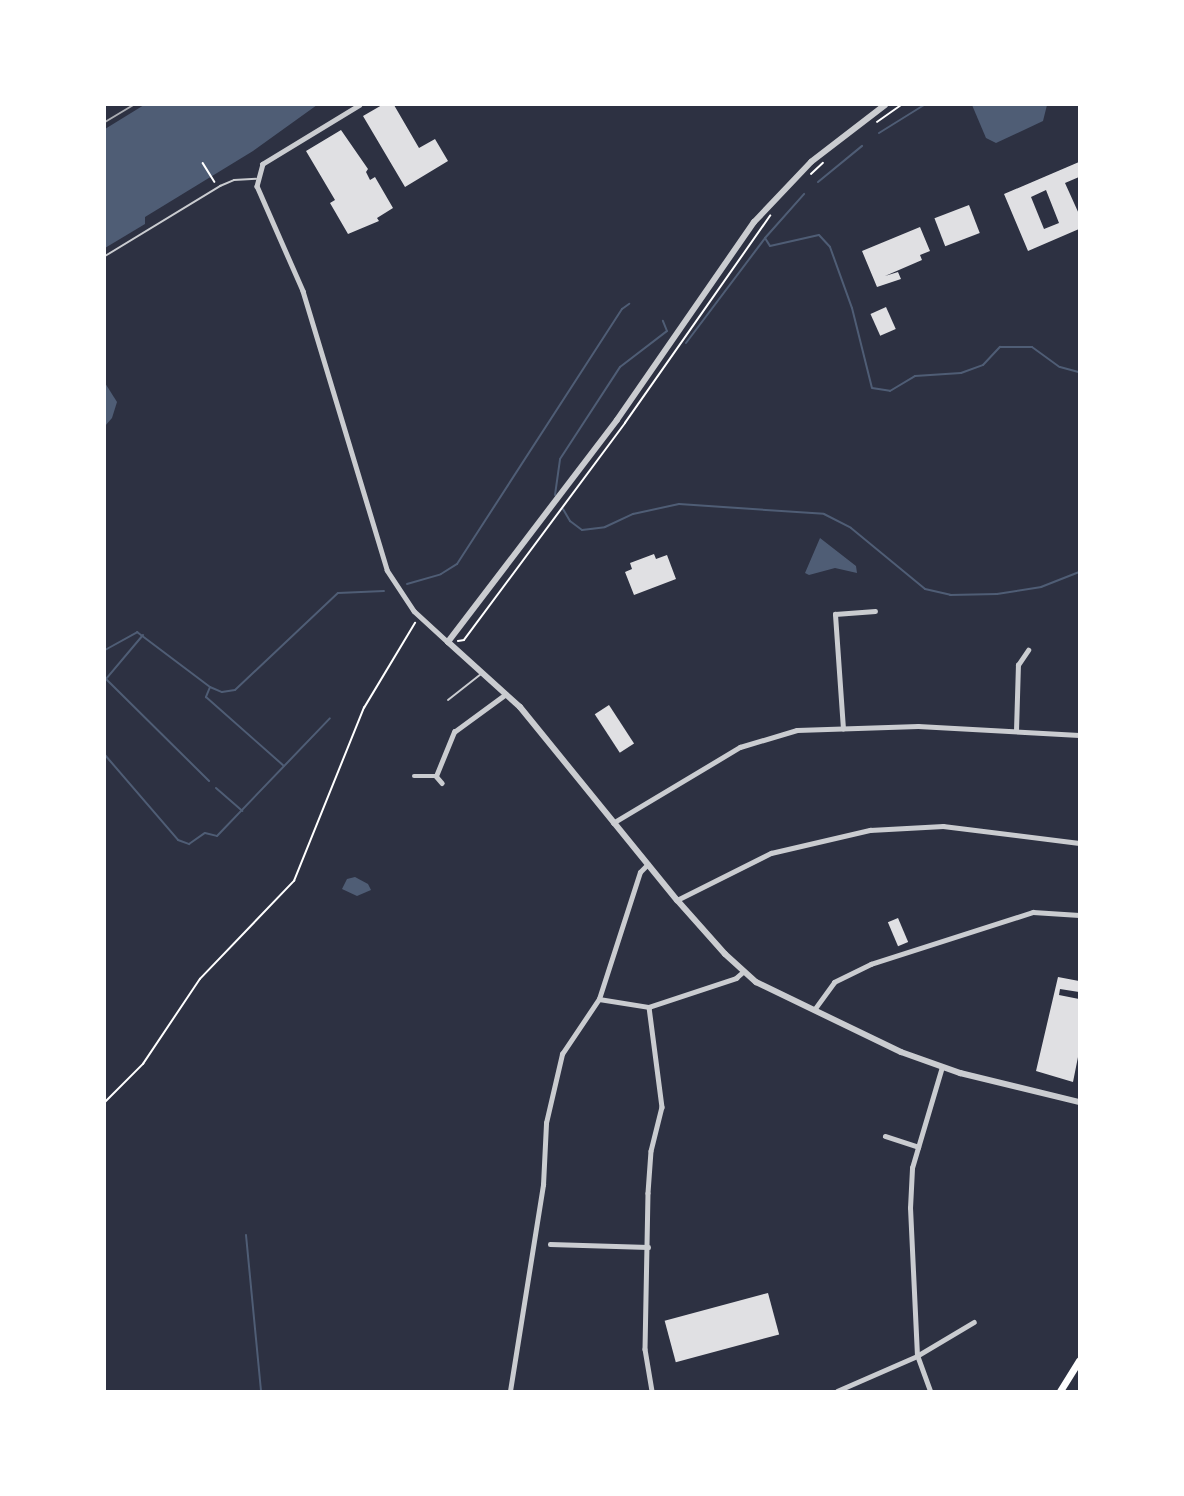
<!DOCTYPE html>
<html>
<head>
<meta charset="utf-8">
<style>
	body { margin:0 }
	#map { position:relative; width:1184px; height:1496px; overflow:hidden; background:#2d3142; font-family:"Archivo Narrow",sans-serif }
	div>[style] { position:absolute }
	.water>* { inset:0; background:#4f5d75 }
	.stream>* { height:2px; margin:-1px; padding:0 1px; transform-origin:1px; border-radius:1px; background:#4f5d75 }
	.building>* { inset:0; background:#e0e0e3; transform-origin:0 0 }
	.path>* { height:1.5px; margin:-0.75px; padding:0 0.75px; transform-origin:0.75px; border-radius:0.75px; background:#fff }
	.service>* { height:2px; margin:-1px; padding:0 1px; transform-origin:1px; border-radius:1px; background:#caccd0 }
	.minor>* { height:4.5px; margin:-2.25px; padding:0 2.25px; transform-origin:2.25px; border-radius:2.25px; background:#caccd0 }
	.tertiary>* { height:6px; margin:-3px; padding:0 3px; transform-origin:3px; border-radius:3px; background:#caccd0 }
	.secondary>* { height:7px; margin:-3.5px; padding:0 3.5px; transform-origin:3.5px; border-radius:3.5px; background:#fff }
	.rail>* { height:2px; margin:-1px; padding:0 1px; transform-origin:1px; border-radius:1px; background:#abadb3 }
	span { translate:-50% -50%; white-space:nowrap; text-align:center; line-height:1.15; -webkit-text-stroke:6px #fff; paint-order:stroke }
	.frame { position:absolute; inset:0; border:106px solid #fff; pointer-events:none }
</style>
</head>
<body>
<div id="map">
	<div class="water">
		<div style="clip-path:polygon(144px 105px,317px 105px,253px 151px,145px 217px,145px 224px,105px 248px,105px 129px)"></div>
		<div style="clip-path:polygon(972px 105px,1047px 105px,1043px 121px,996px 143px,986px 138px)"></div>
		<div style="clip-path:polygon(105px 383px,117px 402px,112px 418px,105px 426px)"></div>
		<div style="clip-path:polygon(820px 538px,856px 566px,857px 573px,835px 568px,809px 575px,805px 573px)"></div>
		<div style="clip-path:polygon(355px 877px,368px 884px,371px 890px,357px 896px,342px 889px,347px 879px)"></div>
	</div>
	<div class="stream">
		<div style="left:879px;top:133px;width:53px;rotate:-31.9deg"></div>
		<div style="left:818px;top:182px;width:57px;rotate:-39.3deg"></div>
		<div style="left:765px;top:238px;width:9px;rotate:58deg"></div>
		<div style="left:770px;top:246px;width:50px;rotate:-12.7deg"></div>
		<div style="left:819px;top:235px;width:16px;rotate:47deg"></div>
		<div style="left:830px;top:247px;width:65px;rotate:70.2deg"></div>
		<div style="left:852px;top:308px;width:82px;rotate:76deg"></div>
		<div style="left:872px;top:388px;width:18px;rotate:9deg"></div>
		<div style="left:890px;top:391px;width:29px;rotate:-31deg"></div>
		<div style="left:915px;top:376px;width:46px;rotate:-3.7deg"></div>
		<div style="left:961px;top:373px;width:23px;rotate:-20deg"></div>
		<div style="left:983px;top:365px;width:25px;rotate:-47deg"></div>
		<div style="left:1000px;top:347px;width:32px"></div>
		<div style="left:1032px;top:347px;width:34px;rotate:36deg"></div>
		<div style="left:1060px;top:367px;width:20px;rotate:15deg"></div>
		<div style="left:686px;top:343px;width:131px;rotate:-53deg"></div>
		<div style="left:765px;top:238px;width:59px;rotate:-48.4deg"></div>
		<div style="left:555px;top:495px;width:36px;rotate:-82deg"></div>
		<div style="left:560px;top:459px;width:110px;rotate:-56.9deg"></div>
		<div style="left:620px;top:367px;width:59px;rotate:-37.5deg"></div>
		<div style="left:667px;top:331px;width:11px;rotate:-112deg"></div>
		<div style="left:563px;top:509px;width:14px;rotate:60deg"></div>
		<div style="left:570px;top:521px;width:15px;rotate:37deg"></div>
		<div style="left:582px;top:530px;width:23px;rotate:-7deg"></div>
		<div style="left:605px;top:527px;width:31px;rotate:-25deg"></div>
		<div style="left:633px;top:514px;width:47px;rotate:-12.3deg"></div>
		<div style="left:679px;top:504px;width:145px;rotate:3.9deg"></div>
		<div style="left:824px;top:514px;width:30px;rotate:27deg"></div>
		<div style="left:851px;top:528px;width:96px;rotate:39.5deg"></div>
		<div style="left:925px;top:589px;width:26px;rotate:13deg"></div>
		<div style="left:950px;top:595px;width:47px;rotate:-1.2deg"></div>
		<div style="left:997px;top:594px;width:45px;rotate:-9deg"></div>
		<div style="left:1041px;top:587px;width:41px;rotate:-21.5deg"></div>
		<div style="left:407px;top:584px;width:35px;rotate:-16deg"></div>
		<div style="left:441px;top:574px;width:19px;rotate:-32deg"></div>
		<div style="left:457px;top:564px;width:304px;rotate:-57.1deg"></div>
		<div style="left:622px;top:309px;width:9px;rotate:-36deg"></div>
		<div style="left:143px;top:635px;width:57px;rotate:130.1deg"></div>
		<div style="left:106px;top:679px;width:145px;rotate:44.7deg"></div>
		<div style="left:105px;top:650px;width:37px;rotate:-29deg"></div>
		<div style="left:137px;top:632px;width:91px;rotate:37deg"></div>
		<div style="left:210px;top:687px;width:13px;rotate:23deg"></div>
		<div style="left:222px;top:692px;width:13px;rotate:-9deg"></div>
		<div style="left:235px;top:690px;width:141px;rotate:-43.3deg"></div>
		<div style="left:338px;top:593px;width:46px;rotate:-2.5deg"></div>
		<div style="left:210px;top:687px;width:11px;rotate:112deg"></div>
		<div style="left:206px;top:697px;width:104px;rotate:41.5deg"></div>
		<div style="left:105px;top:755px;width:112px;rotate:49.3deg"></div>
		<div style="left:178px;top:840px;width:12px;rotate:20deg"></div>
		<div style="left:189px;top:844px;width:19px;rotate:-35deg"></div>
		<div style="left:205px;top:833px;width:12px;rotate:14deg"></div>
		<div style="left:217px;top:836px;width:163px;rotate:-46.2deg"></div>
		<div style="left:216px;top:788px;width:35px;rotate:41deg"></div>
		<div style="left:246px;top:1235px;width:157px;rotate:84.5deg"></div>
	</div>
	<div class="building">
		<div style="clip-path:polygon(382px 105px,394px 105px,419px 148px,435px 139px,448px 161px,405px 187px,363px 116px)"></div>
		<div style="clip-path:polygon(341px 130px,368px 169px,366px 172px,370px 180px,375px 177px,393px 208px,377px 218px,379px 221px,348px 234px,330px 203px,335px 200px,306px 151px)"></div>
		<div style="clip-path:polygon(evenodd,1079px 162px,1079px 177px,1065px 183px,1079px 214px,1079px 229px,1028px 251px,1004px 194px,1079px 162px,1046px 190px,1059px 223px,1044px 229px,1031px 197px,1046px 190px)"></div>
		<div style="left:969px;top:205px;width:30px;height:37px;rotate:69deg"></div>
		<div style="clip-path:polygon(920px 227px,930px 251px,920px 255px,922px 260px,885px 276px,898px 272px,901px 279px,877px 287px,862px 251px)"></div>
		<div style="left:886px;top:307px;width:24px;height:17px;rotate:66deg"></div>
		<div style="clip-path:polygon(654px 554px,656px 559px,667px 555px,676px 579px,634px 595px,625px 572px,632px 569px,630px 563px)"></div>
		<div style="left:609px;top:705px;width:46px;height:17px;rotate:57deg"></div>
		<div style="left:898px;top:918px;width:26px;height:11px;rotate:67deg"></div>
		<div style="clip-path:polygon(1058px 977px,1079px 981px,1079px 992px,1060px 989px,1059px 995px,1079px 999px,1079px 1052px,1073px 1082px,1036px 1071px)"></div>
		<div style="left:768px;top:1293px;width:43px;height:107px;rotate:75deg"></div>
	</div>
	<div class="path">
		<div style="left:877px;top:122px;width:29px;rotate:-35deg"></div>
		<div style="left:203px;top:163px;width:22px;rotate:58deg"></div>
		<div style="left:811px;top:174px;width:16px;rotate:-43deg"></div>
		<div style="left:458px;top:641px;width:6px;rotate:-9deg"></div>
		<div style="left:464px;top:640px;width:270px;rotate:-53.4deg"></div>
		<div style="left:625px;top:423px;width:253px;rotate:-55deg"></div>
		<div style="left:105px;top:1102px;width:54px;rotate:-45deg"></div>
		<div style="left:143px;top:1064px;width:102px;rotate:-56.2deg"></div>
		<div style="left:200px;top:979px;width:136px;rotate:-46.2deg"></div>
		<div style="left:294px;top:881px;width:187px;rotate:-68deg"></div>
		<div style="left:364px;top:708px;width:99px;rotate:-59deg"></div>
	</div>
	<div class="service">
		<div style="left:105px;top:256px;width:135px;rotate:-31.3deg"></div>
		<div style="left:220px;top:186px;width:15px;rotate:-23deg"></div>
		<div style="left:234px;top:180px;width:22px;rotate:-3deg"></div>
		<div style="left:448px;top:700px;width:42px;rotate:-38.2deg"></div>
	</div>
	<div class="minor">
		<div style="left:360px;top:105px;width:114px;rotate:148.7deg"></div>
		<div style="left:263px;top:164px;width:23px;rotate:105deg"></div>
		<div style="left:257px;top:186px;width:115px;rotate:66.3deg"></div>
		<div style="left:303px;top:291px;width:291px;rotate:73.2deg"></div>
		<div style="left:387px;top:570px;width:49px;rotate:56.6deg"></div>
		<div style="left:414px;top:611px;width:46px;rotate:42.4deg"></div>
		<div style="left:843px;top:729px;width:115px;rotate:-94deg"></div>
		<div style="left:835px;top:614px;width:40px;rotate:-4.3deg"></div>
		<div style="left:1016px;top:731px;width:66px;rotate:-88.3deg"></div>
		<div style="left:1018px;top:665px;width:18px;rotate:-56deg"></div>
		<div style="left:414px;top:776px;width:22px"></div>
		<div style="left:436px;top:776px;width:48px;rotate:-67.8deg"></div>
		<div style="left:454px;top:732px;width:64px;rotate:-36.2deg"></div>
		<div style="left:436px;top:776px;width:9px;rotate:49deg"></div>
		<div style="left:613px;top:823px;width:148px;rotate:-30.9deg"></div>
		<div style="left:740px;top:747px;width:59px;rotate:-16.6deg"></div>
		<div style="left:797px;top:730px;width:121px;rotate:-1.9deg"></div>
		<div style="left:918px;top:726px;width:161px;rotate:3.2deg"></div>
		<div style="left:677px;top:900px;width:105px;rotate:-26.6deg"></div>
		<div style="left:771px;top:853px;width:102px;rotate:-13.1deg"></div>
		<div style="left:870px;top:830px;width:73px;rotate:-3.1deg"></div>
		<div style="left:943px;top:826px;width:137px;rotate:7.1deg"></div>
		<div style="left:599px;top:999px;width:51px;rotate:9.1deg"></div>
		<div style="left:649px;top:1007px;width:92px;rotate:-18.4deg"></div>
		<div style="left:736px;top:978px;width:9px;rotate:-41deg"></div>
		<div style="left:649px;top:1007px;width:101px;rotate:82.6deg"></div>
		<div style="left:662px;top:1107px;width:45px;rotate:104deg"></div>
		<div style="left:651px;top:1151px;width:42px;rotate:94.1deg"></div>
		<div style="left:648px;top:1193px;width:156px;rotate:91.1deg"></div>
		<div style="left:645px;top:1349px;width:43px;rotate:80.5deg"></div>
		<div style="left:814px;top:1010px;width:34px;rotate:-54deg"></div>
		<div style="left:834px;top:982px;width:41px;rotate:-25.9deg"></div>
		<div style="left:871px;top:964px;width:170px;rotate:-17.8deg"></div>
		<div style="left:1033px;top:912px;width:46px;rotate:3.7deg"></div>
		<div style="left:885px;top:1136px;width:35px;rotate:18deg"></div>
		<div style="left:550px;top:1244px;width:98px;rotate:1.8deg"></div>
		<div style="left:510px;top:1391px;width:209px;rotate:-80.9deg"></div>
		<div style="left:543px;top:1185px;width:62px;rotate:-87.2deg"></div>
		<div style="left:546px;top:1123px;width:71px;rotate:-76.9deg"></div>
		<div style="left:562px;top:1054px;width:66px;rotate:-56.1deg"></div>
		<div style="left:599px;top:999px;width:133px;rotate:-72.1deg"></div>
		<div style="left:640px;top:872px;width:11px;rotate:-45deg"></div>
		<div style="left:837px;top:1391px;width:87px;rotate:-23.6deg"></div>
		<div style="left:917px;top:1356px;width:66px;rotate:-30.8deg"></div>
		<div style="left:930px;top:1391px;width:37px;rotate:-110deg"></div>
		<div style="left:917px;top:1356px;width:148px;rotate:-92.7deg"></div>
		<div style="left:910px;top:1208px;width:40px;rotate:-87.1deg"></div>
		<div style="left:912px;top:1168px;width:105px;rotate:-73.5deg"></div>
	</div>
	<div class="tertiary">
		<div style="left:885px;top:105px;width:93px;rotate:142.4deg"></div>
		<div style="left:811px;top:162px;width:83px;rotate:133.5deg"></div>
		<div style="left:754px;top:222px;width:241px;rotate:124.7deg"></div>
		<div style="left:617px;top:420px;width:279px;rotate:127.3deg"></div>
		<div style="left:448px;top:642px;width:97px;rotate:42.1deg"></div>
		<div style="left:520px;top:707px;width:249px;rotate:50.9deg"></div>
		<div style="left:677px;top:900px;width:72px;rotate:48.4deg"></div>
		<div style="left:725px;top:954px;width:42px;rotate:42.1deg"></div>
		<div style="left:756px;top:982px;width:161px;rotate:25.8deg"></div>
		<div style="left:901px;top:1052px;width:63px;rotate:19.6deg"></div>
		<div style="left:960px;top:1073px;width:122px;rotate:13.7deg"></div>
	</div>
	<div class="secondary">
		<div style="left:1060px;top:1391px;width:36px;rotate:-58deg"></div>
	</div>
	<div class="rail">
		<div style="left:105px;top:122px;width:33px;rotate:-31deg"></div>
	</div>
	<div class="frame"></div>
</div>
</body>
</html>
